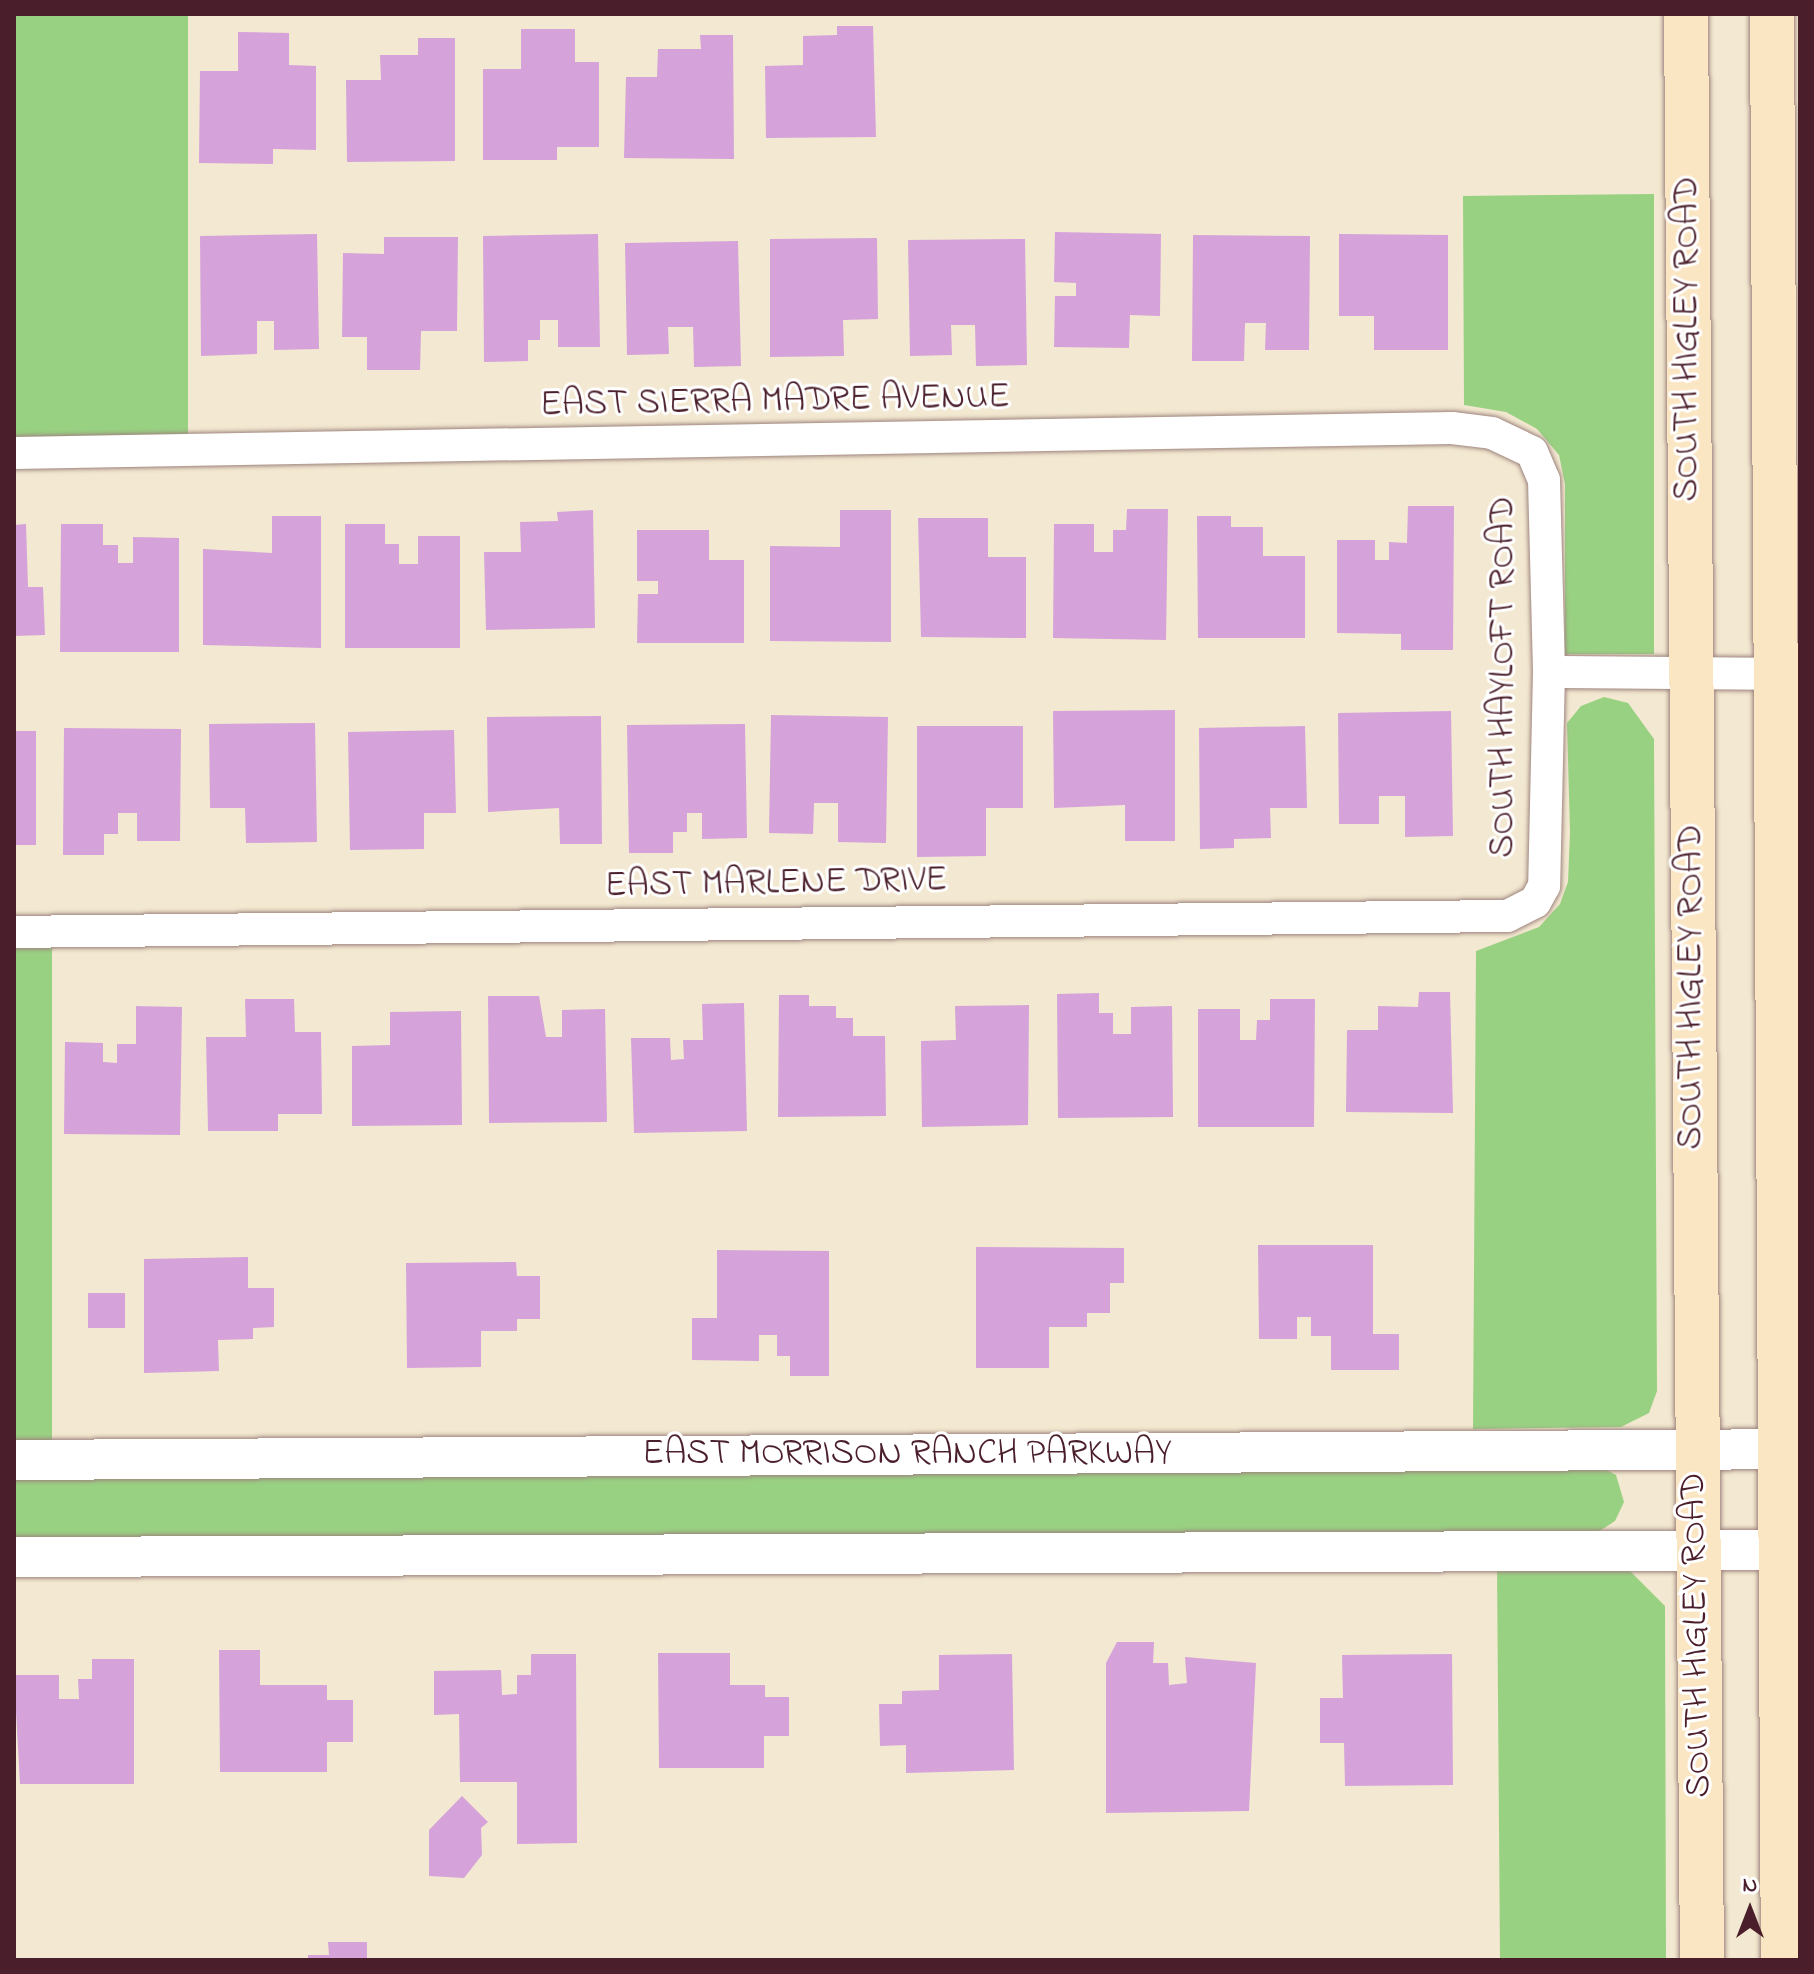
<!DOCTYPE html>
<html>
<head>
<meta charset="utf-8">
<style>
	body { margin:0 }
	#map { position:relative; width:1814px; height:1974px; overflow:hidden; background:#f3e8d1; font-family:"Indie Flower",sans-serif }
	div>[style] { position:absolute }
	.green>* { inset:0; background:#99d183; transform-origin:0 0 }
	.building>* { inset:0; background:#d5a2da; transform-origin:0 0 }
	.roads { filter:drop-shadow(0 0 2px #9e847e) drop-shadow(0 0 2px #9e847e) }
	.minor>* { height:32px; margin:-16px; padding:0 16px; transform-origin:16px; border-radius:16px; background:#fff }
	.tertiary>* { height:40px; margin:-20px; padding:0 20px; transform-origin:20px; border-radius:20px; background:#fff }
	.secondary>* { height:44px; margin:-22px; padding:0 22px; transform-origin:22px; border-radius:22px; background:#fbe6c4 }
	span { translate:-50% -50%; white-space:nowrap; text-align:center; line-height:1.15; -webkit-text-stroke:6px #fff; paint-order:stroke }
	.street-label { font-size:36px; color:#4a1f2b }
	.frame { position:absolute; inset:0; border:16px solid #4a1f2b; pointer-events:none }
	.north { position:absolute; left:1710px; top:1870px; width:80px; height:80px; -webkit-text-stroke:6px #fff; paint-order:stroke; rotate:0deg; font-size:22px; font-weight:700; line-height:32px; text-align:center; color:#4a1f2b }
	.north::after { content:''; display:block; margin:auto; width:28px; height:36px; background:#4a1f2b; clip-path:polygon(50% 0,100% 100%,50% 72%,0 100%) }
</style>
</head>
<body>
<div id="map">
	<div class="green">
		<div style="left:14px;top:14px;width:174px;height:439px"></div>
		<div style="clip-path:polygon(1654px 194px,1654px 654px,1565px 654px,1565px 484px,1559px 455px,1537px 429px,1506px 412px,1464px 405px,1463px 196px)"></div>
		<div style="clip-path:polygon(1604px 697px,1628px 703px,1654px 739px,1657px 1391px,1649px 1413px,1621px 1427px,1473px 1429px,1476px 951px,1539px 927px,1560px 904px,1568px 882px,1570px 832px,1567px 723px,1581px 706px)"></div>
		<div style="left:14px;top:932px;width:38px;height:528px"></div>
		<div style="clip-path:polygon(1594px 1463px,1616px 1475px,1624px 1502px,1615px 1521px,1598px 1532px,14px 1545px,14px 1471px)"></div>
		<div style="clip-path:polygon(1497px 1565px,1625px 1566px,1665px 1606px,1666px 1960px,1500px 1960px)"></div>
	</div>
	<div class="building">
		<div style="clip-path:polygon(837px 26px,873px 26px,876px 137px,766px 138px,765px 66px,803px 65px,803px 36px,837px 35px)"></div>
		<div style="clip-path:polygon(521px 29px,575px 29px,575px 62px,599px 62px,599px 147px,557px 147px,557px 160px,483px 160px,483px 69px,521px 69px)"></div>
		<div style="clip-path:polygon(238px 32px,289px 33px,289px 65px,316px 66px,316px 150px,273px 149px,273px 164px,199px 163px,200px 71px,238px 71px)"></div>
		<div style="clip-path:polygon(700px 35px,733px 35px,734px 159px,624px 158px,626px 77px,657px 77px,658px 49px,701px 49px)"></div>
		<div style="clip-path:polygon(418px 38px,455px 38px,455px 161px,347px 162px,346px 80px,381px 80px,380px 55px,418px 55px)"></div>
		<div style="clip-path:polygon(1055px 232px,1161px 234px,1160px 316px,1130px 315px,1129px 348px,1054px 347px,1055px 296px,1076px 296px,1076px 283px,1054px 282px)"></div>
		<div style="clip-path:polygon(317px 234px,319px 349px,274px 350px,274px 321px,257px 321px,257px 354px,201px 356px,200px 236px)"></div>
		<div style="clip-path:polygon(598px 234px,600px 347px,558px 347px,558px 320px,540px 320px,540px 340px,528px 340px,528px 361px,484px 362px,483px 236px)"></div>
		<div style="clip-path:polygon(1339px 234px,1448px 235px,1448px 350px,1374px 350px,1374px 316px,1339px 316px)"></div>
		<div style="clip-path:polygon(1193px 235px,1310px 236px,1309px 350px,1265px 350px,1266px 323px,1245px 323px,1244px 361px,1192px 361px)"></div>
		<div style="clip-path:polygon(384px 237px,458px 237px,457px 331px,421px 331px,420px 370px,367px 370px,367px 337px,342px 337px,343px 253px,384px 254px)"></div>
		<div style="clip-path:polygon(877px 238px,878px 319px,843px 320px,844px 356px,770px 357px,770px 239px)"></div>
		<div style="clip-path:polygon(1025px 239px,1027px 365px,976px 366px,975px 325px,951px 325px,952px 355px,910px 356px,908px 240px)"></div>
		<div style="clip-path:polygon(738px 241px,741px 366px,694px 367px,693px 327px,668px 327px,669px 354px,627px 355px,625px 243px)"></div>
		<div style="clip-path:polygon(1408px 506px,1454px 506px,1453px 650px,1401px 650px,1401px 634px,1337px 633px,1337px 540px,1375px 540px,1375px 560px,1389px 560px,1389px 542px,1407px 543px)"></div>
		<div style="clip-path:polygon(1127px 509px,1168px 509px,1166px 640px,1053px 638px,1054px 524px,1094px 524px,1094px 552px,1113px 552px,1113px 530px,1126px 530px)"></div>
		<div style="clip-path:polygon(593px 510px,595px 628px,486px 630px,484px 552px,521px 552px,520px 522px,558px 521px,557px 512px)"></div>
		<div style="clip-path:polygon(840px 510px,891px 510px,891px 642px,770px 641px,770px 546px,840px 547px)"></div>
		<div style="clip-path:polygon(272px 516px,321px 516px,321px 648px,203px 645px,203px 549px,272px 553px)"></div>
		<div style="clip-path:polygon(1197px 516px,1231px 516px,1231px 527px,1263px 527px,1263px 556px,1305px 556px,1305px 638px,1198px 638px)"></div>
		<div style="clip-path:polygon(918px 518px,988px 518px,988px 557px,1026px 557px,1026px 638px,921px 637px)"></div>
		<div style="clip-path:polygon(26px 524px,28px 587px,43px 587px,45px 635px,14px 636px,14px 525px)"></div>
		<div style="clip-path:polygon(61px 524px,103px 524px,103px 545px,118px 545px,118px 563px,133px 563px,133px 537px,179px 538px,179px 652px,60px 652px)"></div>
		<div style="clip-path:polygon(345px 524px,385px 524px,385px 544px,399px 544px,399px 564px,418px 564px,418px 536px,460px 536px,460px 648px,345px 648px)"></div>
		<div style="clip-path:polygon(637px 530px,709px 530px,709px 560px,744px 560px,744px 643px,637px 643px,638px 594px,658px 594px,658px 581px,637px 581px)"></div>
		<div style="clip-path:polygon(1175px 710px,1175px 841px,1125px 841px,1125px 805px,1054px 808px,1053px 711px)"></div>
		<div style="clip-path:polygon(1451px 711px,1453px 836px,1405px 837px,1405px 796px,1379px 796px,1379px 824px,1339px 824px,1338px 713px)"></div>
		<div style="clip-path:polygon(771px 715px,888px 717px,886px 843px,838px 842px,838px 803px,814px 803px,813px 834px,769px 833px)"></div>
		<div style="clip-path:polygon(601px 716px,602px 844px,560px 844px,559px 808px,488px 812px,487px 717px)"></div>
		<div style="clip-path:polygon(315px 723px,317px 842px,246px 843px,245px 808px,210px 808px,209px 724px)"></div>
		<div style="clip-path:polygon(745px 724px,747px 838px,702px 839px,702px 813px,687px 813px,687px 832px,673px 832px,673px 853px,629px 853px,627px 725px)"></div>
		<div style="clip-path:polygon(917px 726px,1023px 726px,1023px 808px,986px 808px,986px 856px,917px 857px)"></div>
		<div style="clip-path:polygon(1305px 726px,1307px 808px,1270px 808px,1271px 838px,1234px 839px,1234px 848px,1200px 849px,1199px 728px)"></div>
		<div style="clip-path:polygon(64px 728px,181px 729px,180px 841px,137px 841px,137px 813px,118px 813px,118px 834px,104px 834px,104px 855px,63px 855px)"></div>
		<div style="clip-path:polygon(454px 730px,456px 813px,424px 813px,424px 849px,350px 850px,348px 732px)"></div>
		<div style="left:14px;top:731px;width:22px;height:114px"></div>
		<div style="clip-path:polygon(1419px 992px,1450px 992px,1453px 1113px,1346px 1112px,1347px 1030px,1378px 1030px,1378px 1006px,1418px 1007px)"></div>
		<div style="clip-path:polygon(1099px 993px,1099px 1013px,1113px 1013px,1113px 1034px,1131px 1034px,1131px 1007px,1172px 1006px,1173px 1117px,1058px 1118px,1057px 994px)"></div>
		<div style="clip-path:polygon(779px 995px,809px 995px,809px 1006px,836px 1006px,836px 1018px,853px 1018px,853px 1036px,885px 1036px,886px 1116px,778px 1117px)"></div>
		<div style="clip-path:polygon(488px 996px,539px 996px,546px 1037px,562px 1037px,562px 1010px,605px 1009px,607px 1122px,489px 1123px)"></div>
		<div style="clip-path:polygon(245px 999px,294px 999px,295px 1032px,321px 1032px,322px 1114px,278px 1114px,278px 1131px,208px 1131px,206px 1037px,246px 1037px)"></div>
		<div style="clip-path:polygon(1270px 999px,1315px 999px,1314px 1127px,1198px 1127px,1198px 1009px,1240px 1009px,1240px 1040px,1256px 1040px,1257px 1020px,1270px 1020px)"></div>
		<div style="clip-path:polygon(744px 1003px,747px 1131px,634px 1133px,631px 1038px,670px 1038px,671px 1060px,684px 1059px,683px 1040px,703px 1040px,702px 1004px)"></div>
		<div style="clip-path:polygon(1029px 1005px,1028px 1125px,922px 1127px,921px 1041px,956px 1040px,955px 1006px)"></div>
		<div style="clip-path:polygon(136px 1006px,182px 1007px,180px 1135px,64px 1134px,65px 1042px,103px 1043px,103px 1062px,117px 1063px,117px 1044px,136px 1044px)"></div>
		<div style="clip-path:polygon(461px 1011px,462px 1125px,352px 1126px,352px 1046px,390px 1045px,390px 1012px)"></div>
		<div style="clip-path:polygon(1258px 1245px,1373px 1245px,1373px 1334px,1399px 1334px,1399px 1370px,1331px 1370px,1331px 1336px,1311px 1336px,1311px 1317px,1297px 1317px,1297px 1339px,1259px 1339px)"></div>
		<div style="clip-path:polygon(976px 1247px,1124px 1248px,1124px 1283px,1110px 1283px,1110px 1313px,1087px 1313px,1087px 1327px,1049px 1327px,1049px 1368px,976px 1368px)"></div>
		<div style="clip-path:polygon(717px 1250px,829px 1251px,829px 1376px,790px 1376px,790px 1356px,777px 1356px,777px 1335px,759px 1335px,759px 1361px,692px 1360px,692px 1318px,717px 1318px)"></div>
		<div style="clip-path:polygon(248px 1257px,248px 1288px,274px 1288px,274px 1327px,253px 1328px,253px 1339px,218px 1340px,219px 1371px,144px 1373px,144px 1259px)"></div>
		<div style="clip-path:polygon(516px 1262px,517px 1276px,540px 1276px,540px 1319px,517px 1319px,517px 1331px,481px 1331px,481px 1367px,407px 1368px,406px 1263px)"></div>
		<div style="left:125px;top:1293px;width:35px;height:37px;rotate:90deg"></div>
		<div style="clip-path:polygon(1117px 1642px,1154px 1642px,1153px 1663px,1168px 1663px,1169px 1685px,1187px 1683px,1185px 1657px,1256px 1663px,1249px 1811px,1106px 1813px,1106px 1663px)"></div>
		<div style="clip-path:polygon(219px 1650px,260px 1650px,260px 1685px,327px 1685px,327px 1700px,353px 1700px,353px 1742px,327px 1742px,327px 1772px,220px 1772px)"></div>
		<div style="clip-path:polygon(658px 1653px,730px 1653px,730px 1685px,765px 1685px,765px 1697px,789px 1697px,789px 1736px,764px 1736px,764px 1768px,659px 1768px)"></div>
		<div style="clip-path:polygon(531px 1654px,576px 1654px,577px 1843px,517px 1844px,517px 1782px,460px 1782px,459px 1714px,434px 1715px,434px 1671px,501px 1670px,502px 1695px,517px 1694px,517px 1675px,531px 1675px)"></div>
		<div style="clip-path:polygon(1012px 1654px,1014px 1770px,906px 1773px,906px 1745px,880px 1746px,879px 1704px,902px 1704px,902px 1691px,939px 1690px,939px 1655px)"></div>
		<div style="clip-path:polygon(1452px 1654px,1453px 1785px,1345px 1786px,1344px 1743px,1320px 1743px,1320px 1698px,1343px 1698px,1342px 1655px)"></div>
		<div style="clip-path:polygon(92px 1659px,134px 1659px,134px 1784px,20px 1784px,14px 1675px,59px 1675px,59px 1699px,79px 1699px,78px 1679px,92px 1679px)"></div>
		<div style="clip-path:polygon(462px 1796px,488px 1822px,481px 1828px,482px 1855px,464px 1878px,429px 1876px,429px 1830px)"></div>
		<div style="clip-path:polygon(328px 1942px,367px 1942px,367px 1960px,308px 1960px,308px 1955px,329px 1955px)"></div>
	</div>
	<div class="roads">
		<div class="minor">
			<div style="left:14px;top:453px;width:1438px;rotate:-1deg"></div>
			<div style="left:1452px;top:428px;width:40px;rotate:7.1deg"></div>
			<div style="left:1492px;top:433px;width:44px;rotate:25.4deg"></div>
			<div style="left:1532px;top:452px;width:30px;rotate:67deg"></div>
			<div style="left:1544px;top:480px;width:192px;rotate:88.5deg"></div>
			<div style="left:1549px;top:672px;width:214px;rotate:91.3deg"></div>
			<div style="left:1544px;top:886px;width:18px;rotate:119deg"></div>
			<div style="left:1535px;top:902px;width:31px;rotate:153deg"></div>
			<div style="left:1507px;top:916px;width:1493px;rotate:179.39deg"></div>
			<div style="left:1549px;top:672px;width:227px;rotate:0.5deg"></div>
		</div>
		<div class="tertiary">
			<div style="left:14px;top:1460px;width:1786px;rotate:-0.35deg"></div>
			<div style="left:14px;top:1557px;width:1786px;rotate:-0.22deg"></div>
		</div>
		<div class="secondary">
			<div style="left:1686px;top:14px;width:1946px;rotate:89.53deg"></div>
			<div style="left:1772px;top:14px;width:1946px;rotate:89.68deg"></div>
		</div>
	</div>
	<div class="street-label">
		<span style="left:1688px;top:339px;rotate:-90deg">SOUTH HIGLEY ROAD</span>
		<span style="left:775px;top:402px;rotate:-1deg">EAST SIERRA MADRE AVENUE</span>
		<span style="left:1504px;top:677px;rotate:-90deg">SOUTH HAYLOFT ROAD</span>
		<span style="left:776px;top:884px;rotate:-1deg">EAST MARLENE DRIVE</span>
		<span style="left:1692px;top:987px;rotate:-90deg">SOUTH HIGLEY ROAD</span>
		<span style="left:907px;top:1455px">EAST MORRISON RANCH PARKWAY</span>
		<span style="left:1697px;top:1635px;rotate:-91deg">SOUTH HIGLEY ROAD</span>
	</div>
	<div class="frame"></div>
	<div class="north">N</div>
</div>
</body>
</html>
